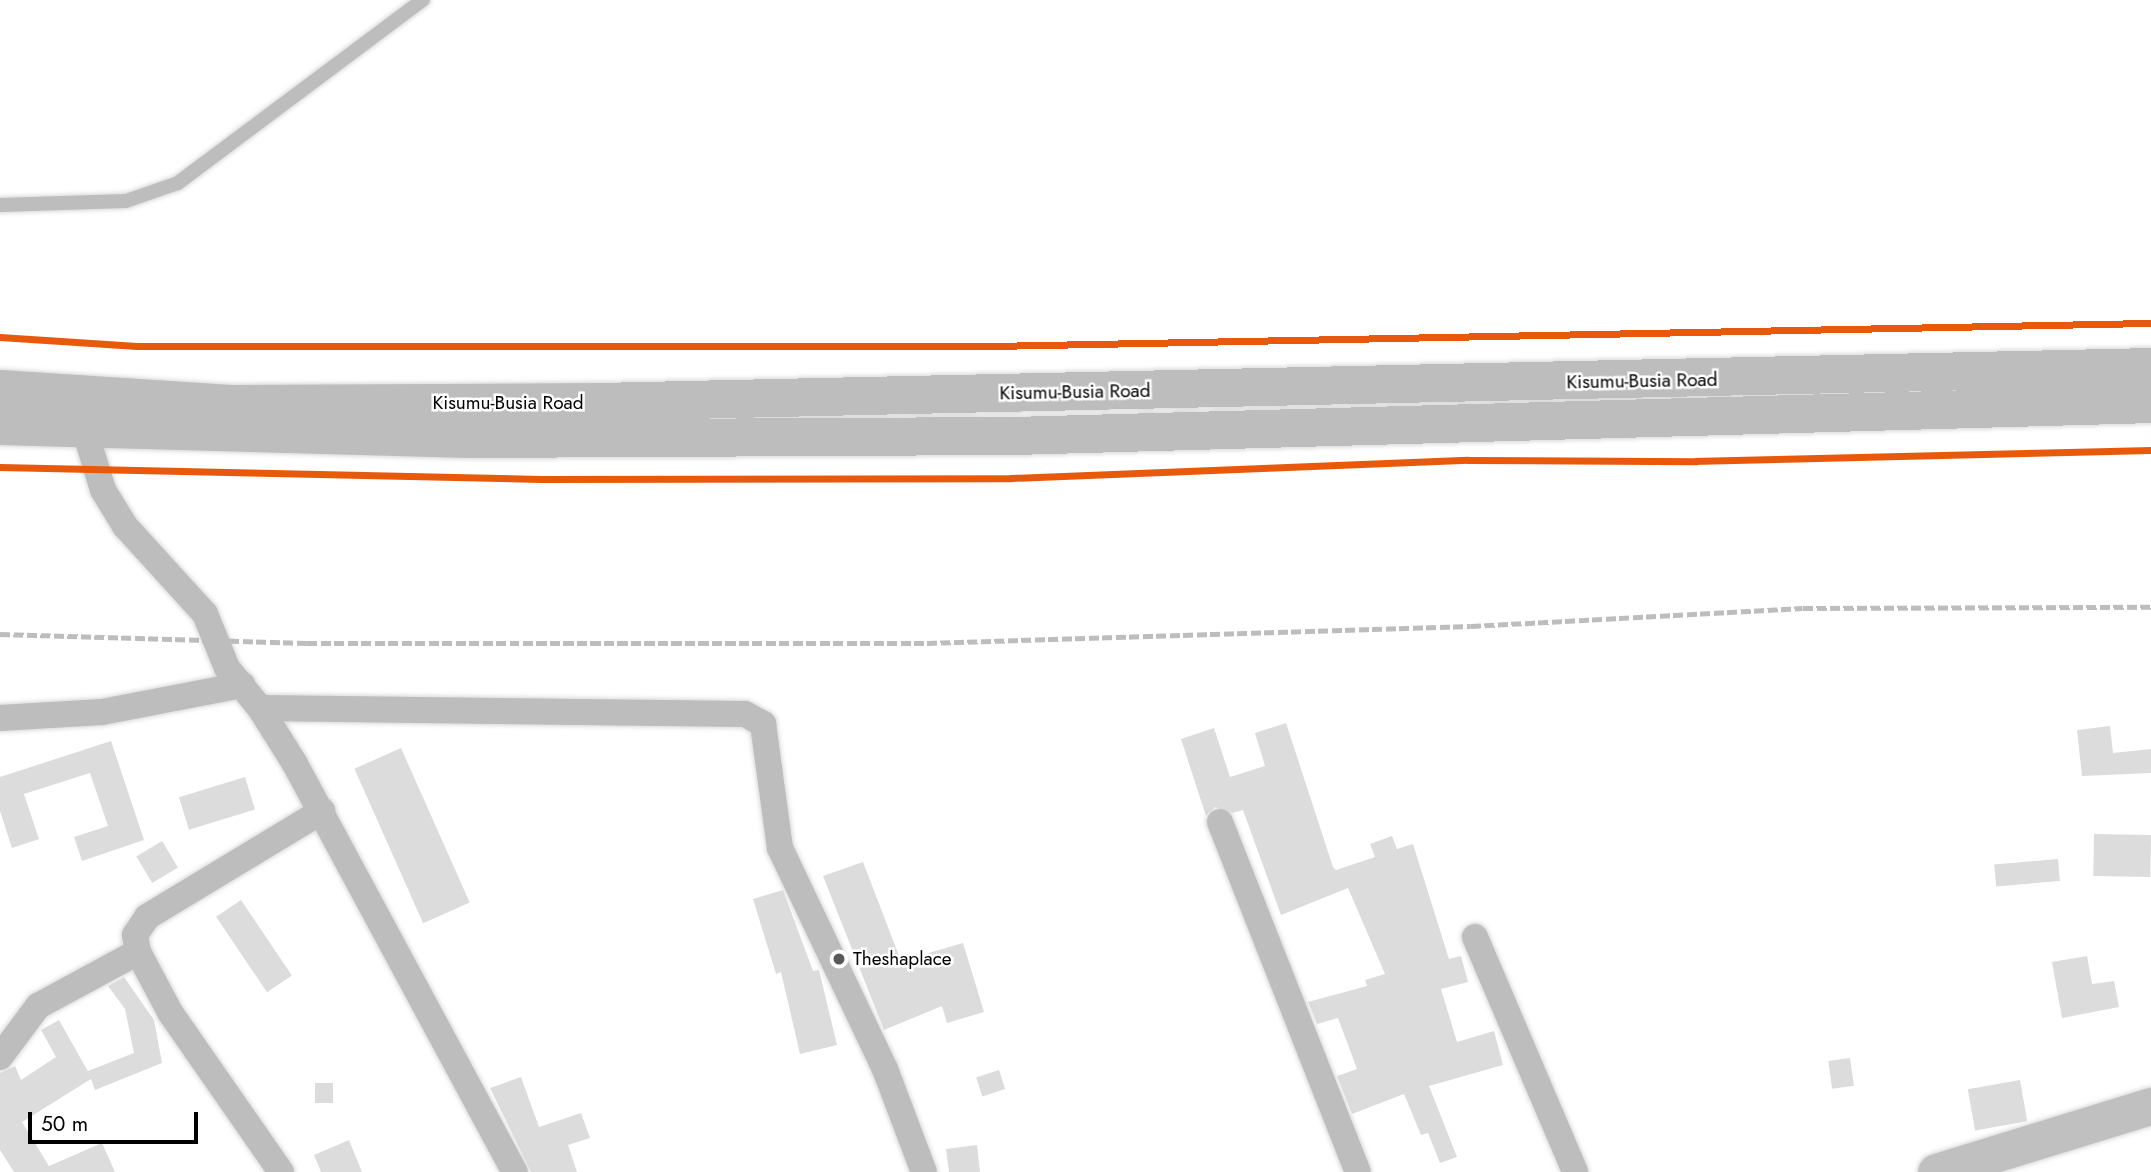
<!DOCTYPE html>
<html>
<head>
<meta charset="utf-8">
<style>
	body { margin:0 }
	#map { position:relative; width:2151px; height:1172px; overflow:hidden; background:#fff; font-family:Jost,sans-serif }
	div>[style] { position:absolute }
	.building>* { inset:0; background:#dcdcdc; transform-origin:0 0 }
	.roads { filter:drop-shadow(0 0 2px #dbdbdb) drop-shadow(0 0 2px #dbdbdb) }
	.lane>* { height:14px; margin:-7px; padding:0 7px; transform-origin:7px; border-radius:7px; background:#bdbdbd }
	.street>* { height:26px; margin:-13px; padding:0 13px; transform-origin:13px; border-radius:13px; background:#bdbdbd }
	.secondary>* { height:37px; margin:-18.5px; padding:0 18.5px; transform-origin:18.5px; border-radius:18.5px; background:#c0c0c0 }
	.highway>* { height:38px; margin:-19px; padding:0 19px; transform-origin:19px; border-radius:19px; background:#bdbdbd }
	.rail>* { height:5px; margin-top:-2.5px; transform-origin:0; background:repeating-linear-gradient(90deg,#bdbdbd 0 10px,transparent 0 13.5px) }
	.cycleway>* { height:7px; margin:-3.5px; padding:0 3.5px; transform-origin:3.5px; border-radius:3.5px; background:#e8590c }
	.dots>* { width:19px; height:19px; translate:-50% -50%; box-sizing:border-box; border:4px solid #fff; border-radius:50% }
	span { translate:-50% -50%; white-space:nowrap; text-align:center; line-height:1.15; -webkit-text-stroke:5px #fff; paint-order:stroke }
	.street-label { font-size:19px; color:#000 }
	.poi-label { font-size:19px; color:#000 }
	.left { translate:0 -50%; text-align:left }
	.scale { position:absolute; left:28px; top:1112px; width:170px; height:32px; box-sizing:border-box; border:4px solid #000; border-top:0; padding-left:9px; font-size:21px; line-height:24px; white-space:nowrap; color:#000; -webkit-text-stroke:5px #fff; paint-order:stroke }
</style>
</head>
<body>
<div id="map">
	<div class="building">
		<div style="clip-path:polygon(1286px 723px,1333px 867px,1336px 870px,1375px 857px,1370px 844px,1392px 836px,1397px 849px,1413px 844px,1449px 959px,1461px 956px,1468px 982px,1441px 989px,1457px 1042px,1494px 1031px,1503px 1065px,1429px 1086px,1457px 1157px,1440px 1163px,1428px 1133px,1421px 1135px,1404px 1094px,1352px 1114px,1337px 1076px,1357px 1069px,1338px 1018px,1317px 1024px,1308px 1002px,1367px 986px,1365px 980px,1385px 974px,1348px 888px,1281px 915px,1243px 810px,1232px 813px,1215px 807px,1206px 816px,1181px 739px,1214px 728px,1230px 777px,1265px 766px,1255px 733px)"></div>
		<div style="clip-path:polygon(2110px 726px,2113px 753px,2151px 749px,2151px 773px,2082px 776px,2077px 730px)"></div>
		<div style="clip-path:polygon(111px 741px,144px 840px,82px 861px,74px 837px,108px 826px,90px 773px,24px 794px,39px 839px,12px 848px,0 811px,0 777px)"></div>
		<div style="left:401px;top:748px;width:169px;height:51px;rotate:66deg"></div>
		<div style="left:245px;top:777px;width:34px;height:69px;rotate:73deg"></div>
		<div style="left:2151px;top:835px;width:42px;height:57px;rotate:91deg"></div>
		<div style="left:162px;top:841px;width:31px;height:30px;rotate:59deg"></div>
		<div style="left:2058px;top:859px;width:22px;height:64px;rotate:85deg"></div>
		<div style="clip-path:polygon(863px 862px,901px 961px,963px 943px,984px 1012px,947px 1023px,942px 1006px,884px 1030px,823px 876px)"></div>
		<div style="clip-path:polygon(783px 890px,813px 971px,819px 970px,837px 1045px,800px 1054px,781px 972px,776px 974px,753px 899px)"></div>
		<div style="left:241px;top:900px;width:91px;height:30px;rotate:56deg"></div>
		<div style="clip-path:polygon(2087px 956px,2092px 984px,2114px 981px,2119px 1007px,2062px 1018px,2052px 962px)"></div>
		<div style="clip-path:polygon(124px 977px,154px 1020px,162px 1063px,95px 1090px,91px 1079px,22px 1122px,49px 1166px,102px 1143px,115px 1172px,14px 1172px,0 1150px,0 1073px,15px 1066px,21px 1080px,56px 1057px,41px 1030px,59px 1020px,90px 1075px,88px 1071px,134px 1053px,125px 1009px,108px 986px)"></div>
		<div style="left:1850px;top:1058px;width:28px;height:22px;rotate:82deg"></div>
		<div style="left:999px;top:1070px;width:20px;height:24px;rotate:72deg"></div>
		<div style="clip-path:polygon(521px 1077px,539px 1127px,581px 1113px,590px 1138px,568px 1145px,577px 1172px,531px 1172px,490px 1088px)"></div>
		<div style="left:2020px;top:1080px;width:42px;height:53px;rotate:80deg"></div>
		<div style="left:315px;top:1083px;width:18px;height:20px"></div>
		<div style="clip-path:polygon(349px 1140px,362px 1172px,321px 1172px,314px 1155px)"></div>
		<div style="clip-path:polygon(977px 1145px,980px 1172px,949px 1172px,946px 1149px)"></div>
	</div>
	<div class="roads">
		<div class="lane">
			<div style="left:0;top:205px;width:126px;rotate:-1.8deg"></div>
			<div style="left:126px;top:201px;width:55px;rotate:-19.1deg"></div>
			<div style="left:178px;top:183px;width:306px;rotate:-36.8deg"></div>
		</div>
		<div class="street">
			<div style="left:85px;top:431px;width:62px;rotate:73deg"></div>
			<div style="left:103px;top:490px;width:42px;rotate:58.6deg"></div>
			<div style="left:125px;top:526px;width:119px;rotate:47.7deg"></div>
			<div style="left:205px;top:614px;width:58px;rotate:67.8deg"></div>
			<div style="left:227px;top:668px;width:52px;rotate:50.5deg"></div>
			<div style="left:260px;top:708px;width:66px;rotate:58deg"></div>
			<div style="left:295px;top:764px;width:464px;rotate:61.7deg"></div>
			<div style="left:260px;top:708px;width:485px;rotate:0.7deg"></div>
			<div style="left:745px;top:714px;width:21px;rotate:29deg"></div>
			<div style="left:763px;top:724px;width:125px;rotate:82.2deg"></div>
			<div style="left:780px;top:848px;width:245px;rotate:64.6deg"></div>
			<div style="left:885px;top:1069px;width:110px;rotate:69.3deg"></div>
			<div style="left:0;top:718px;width:102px;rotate:-3.4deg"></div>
			<div style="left:102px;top:712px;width:143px;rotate:-10.9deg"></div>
			<div style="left:1220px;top:822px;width:376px;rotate:68.5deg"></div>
			<div style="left:1475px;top:937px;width:255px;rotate:66.9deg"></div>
			<div style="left:0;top:1057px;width:64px;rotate:-53.3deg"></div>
			<div style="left:38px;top:1006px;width:114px;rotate:-28.4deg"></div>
			<div style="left:281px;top:1172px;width:193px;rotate:-124.8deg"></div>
			<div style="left:171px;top:1014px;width:70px;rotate:-118deg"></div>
			<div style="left:138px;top:952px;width:17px;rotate:-100deg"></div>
			<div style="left:135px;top:935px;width:22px;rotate:-56deg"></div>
			<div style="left:147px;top:917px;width:205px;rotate:-31.2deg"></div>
		</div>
		<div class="secondary">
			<div style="left:1936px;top:1172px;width:225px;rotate:-17.1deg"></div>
		</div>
		<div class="highway">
			<div style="left:0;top:389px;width:231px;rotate:3.7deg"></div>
			<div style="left:231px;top:404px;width:368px;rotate:-0.3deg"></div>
			<div style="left:599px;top:402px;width:1552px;rotate:-1.29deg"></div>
			<div style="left:0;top:426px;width:469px;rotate:1.6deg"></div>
			<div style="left:469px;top:439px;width:545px;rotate:-0.32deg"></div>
			<div style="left:1014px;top:436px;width:1137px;rotate:-1.61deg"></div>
		</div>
	</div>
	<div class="rail">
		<div style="left:0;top:634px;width:307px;rotate:1.7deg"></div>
		<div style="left:307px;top:643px;width:620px"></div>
		<div style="left:927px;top:643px;width:544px;rotate:-1.79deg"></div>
		<div style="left:1471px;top:626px;width:332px;rotate:-3.1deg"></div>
		<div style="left:1803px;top:608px;width:348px;rotate:-0.2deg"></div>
	</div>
	<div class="cycleway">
		<div style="left:0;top:337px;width:137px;rotate:3.8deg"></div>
		<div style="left:137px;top:346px;width:855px"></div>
		<div style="left:992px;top:346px;width:1159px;rotate:-1.14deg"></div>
		<div style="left:0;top:467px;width:541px;rotate:1.27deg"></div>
		<div style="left:541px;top:479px;width:470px;rotate:-0.1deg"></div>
		<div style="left:1011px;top:478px;width:457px;rotate:-2.3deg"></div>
		<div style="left:1468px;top:460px;width:228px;rotate:0.3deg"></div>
		<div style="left:1696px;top:461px;width:455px;rotate:-1.4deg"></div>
	</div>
	<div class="dots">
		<div style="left:839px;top:959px;background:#595959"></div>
	</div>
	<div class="street-label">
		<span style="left:1642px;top:381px;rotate:-1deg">Kisumu-Busia Road</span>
		<span style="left:1075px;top:392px;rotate:-1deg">Kisumu-Busia Road</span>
		<span style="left:508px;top:403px">Kisumu-Busia Road</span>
	</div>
	<div class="poi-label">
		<span class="left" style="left:853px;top:959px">Theshaplace</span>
	</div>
	<div class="scale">50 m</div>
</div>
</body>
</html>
